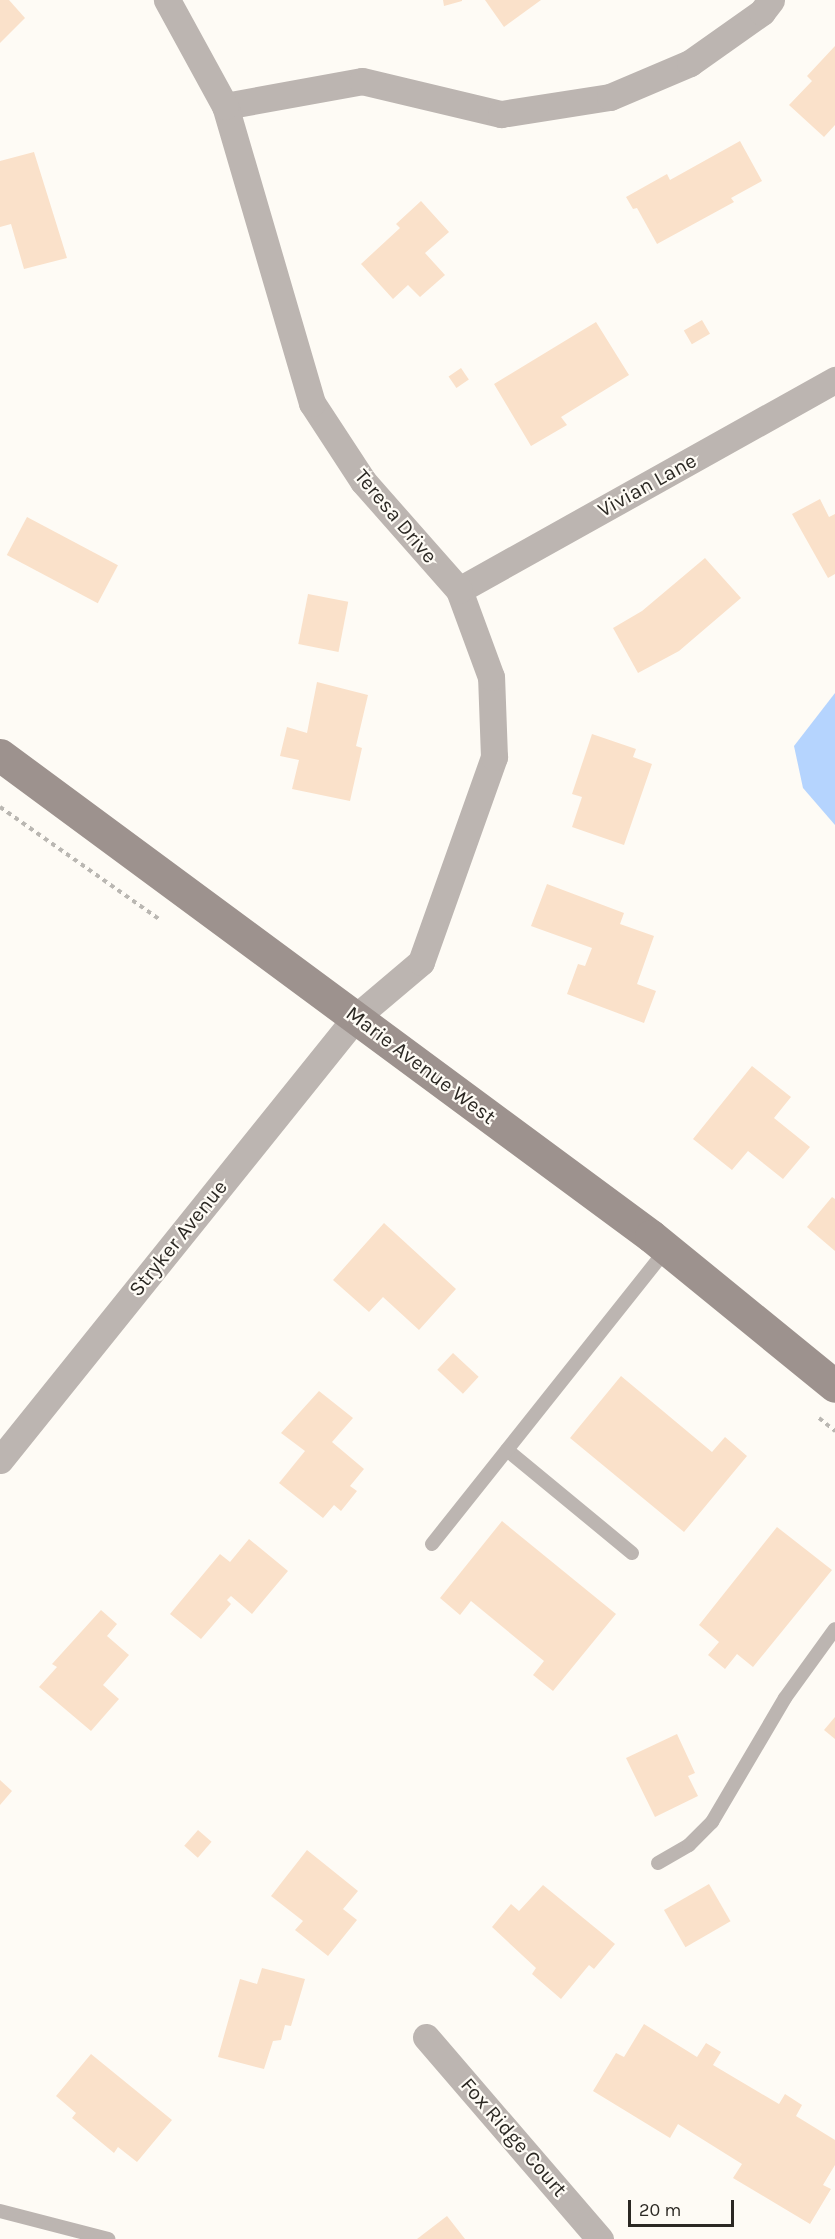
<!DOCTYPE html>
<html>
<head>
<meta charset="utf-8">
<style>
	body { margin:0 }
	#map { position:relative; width:835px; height:2239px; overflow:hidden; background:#fefbf5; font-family:Karla,sans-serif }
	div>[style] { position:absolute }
	.water>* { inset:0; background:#b5d4fe }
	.building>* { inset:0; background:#fae1ca; transform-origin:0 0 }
	.path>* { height:4px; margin-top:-2px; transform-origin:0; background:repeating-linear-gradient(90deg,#bab7b2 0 4.5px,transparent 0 9px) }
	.lane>* { height:14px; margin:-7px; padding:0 7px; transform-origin:7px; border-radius:7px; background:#bcb5b1 }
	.street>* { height:27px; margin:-13.5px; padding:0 13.5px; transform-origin:13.5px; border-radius:13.5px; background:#bcb5b1 }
	.secondary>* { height:33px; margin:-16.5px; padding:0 16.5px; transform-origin:16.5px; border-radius:16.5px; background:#9d928e }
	span { translate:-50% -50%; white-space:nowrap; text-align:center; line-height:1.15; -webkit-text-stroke:4.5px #fefbf5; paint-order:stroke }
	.street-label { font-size:21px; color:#2b2823 }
	.scale { position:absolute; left:628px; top:2200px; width:106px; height:27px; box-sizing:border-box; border:3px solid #2b2823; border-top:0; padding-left:8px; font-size:18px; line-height:21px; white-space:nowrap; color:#2b2823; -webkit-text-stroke:4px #fefbf5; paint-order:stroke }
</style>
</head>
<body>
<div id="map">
	<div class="water">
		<div style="clip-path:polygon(835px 693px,835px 825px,803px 788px,794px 746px)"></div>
	</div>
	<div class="building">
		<div style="clip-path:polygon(0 0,9px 0,25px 18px,0 43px)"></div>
		<div style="clip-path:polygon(443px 0,462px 0,462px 1px,444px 6px)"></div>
		<div style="clip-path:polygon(485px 0,541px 0,504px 27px)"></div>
		<div style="clip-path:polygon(835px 46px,835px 125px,824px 137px,789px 105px,812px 81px,807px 76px)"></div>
		<div style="clip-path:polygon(740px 141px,762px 181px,731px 198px,734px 202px,657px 244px,637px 208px,633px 209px,626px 197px,667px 174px,670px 180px)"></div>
		<div style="clip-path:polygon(34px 152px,67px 258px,24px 269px,11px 224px,0 227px,0 161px)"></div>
		<div style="clip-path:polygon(421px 201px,449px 232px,425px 253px,445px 275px,420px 297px,408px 285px,393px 299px,361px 264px,400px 228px,396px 224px)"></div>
		<div style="left:702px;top:320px;width:16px;height:21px;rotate:60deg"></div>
		<div style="clip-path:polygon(596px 322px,629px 375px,561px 417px,567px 425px,531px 446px,494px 384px)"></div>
		<div style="left:461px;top:368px;width:14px;height:15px;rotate:56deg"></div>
		<div style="clip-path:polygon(820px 499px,829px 517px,835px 514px,835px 574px,828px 578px,792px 514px)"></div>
		<div style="left:27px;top:517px;width:103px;height:43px;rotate:28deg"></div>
		<div style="clip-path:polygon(705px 558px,741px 598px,679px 651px,638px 673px,613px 628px,642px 611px)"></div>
		<div style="left:308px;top:594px;width:41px;height:51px;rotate:11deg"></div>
		<div style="clip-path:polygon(317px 682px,368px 695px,356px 746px,362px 748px,350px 801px,292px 789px,299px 760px,280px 756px,287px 727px,307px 733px)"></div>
		<div style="clip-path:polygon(592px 734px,636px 749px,633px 757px,652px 764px,624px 845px,572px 827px,582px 797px,572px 794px)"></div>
		<div style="clip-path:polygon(547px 884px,624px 913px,620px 924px,654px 936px,637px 984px,656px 991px,644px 1023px,567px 994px,578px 964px,585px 966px,592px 948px,531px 926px)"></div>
		<div style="clip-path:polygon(752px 1066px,791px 1097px,774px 1118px,810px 1147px,783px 1179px,748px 1151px,732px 1170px,693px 1139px)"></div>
		<div style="clip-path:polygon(832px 1197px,835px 1199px,835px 1251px,807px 1227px)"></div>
		<div style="clip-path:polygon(384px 1223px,456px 1289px,419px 1330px,383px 1297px,369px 1312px,333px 1280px)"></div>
		<div style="left:453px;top:1353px;width:35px;height:23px;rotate:43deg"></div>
		<div style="clip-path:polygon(621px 1376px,712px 1452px,725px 1437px,747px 1456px,684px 1532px,570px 1438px)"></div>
		<div style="clip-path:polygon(319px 1391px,353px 1418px,332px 1442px,364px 1469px,350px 1486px,357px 1491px,341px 1511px,334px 1505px,323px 1518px,279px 1483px,305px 1451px,281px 1433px)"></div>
		<div style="clip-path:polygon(502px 1521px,616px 1614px,553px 1691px,533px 1675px,544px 1661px,471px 1601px,460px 1615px,440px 1598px)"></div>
		<div style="clip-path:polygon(777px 1527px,832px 1570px,753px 1667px,737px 1654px,725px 1669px,708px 1655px,719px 1642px,699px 1625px)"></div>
		<div style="clip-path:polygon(249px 1539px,288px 1571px,252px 1614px,231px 1596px,227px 1600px,231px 1604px,201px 1639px,170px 1614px,220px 1554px,230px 1562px)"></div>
		<div style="clip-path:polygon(101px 1610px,117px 1624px,107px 1636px,129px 1655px,103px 1685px,119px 1699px,91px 1731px,39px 1687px,57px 1667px,52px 1664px)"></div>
		<div style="clip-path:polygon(835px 1717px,835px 1739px,824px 1730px)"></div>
		<div style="clip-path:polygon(677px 1734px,695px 1773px,688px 1776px,698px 1796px,655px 1817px,626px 1758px)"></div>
		<div style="clip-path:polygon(0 1780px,12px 1791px,0 1805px)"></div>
		<div style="left:198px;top:1830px;width:18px;height:21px;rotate:41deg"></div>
		<div style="clip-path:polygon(307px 1850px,358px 1891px,343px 1909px,357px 1920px,328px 1956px,295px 1930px,303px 1921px,271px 1896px)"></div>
		<div style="left:709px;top:1884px;width:43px;height:52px;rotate:60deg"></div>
		<div style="clip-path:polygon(543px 1885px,615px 1944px,594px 1969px,589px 1965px,561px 1999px,532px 1974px,536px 1968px,492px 1927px,511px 1904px,519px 1911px)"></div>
		<div style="clip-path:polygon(262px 1968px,305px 1979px,291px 2026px,285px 2025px,281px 2040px,273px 2041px,264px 2069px,218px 2057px,240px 1979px,257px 1984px)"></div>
		<div style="clip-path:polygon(644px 2024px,697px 2057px,706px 2043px,721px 2052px,713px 2065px,779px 2104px,785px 2094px,802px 2105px,796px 2116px,835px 2140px,835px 2165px,823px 2185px,831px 2189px,810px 2224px,733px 2178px,742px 2164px,678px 2124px,670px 2138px,593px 2091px,616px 2053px,624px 2057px)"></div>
		<div style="clip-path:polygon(91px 2054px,172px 2120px,137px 2162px,118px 2147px,114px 2153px,72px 2118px,76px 2113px,56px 2096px)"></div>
		<div style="clip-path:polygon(447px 2216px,465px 2239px,417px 2239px)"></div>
	</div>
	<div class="path">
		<div style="left:0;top:807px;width:196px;rotate:35.2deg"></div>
		<div style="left:819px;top:1418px;width:21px;rotate:39deg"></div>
	</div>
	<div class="lane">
		<div style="left:507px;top:1450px;width:162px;rotate:39.5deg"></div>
		<div style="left:432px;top:1544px;width:377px;rotate:-51.5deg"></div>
		<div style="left:658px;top:1863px;width:36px;rotate:-30deg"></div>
		<div style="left:689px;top:1845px;width:33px;rotate:-45deg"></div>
		<div style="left:712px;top:1822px;width:144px;rotate:-59.5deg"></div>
		<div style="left:785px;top:1698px;width:85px;rotate:-54.1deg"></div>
		<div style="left:0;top:2211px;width:112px;rotate:14.5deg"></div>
	</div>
	<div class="street">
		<div style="left:225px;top:106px;width:139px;rotate:-10.3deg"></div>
		<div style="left:362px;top:81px;width:143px;rotate:13.4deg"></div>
		<div style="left:501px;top:114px;width:110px;rotate:-8.9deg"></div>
		<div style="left:610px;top:97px;width:87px;rotate:-23deg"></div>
		<div style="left:690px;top:63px;width:88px;rotate:-35.3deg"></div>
		<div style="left:762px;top:12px;width:15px;rotate:-53deg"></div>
		<div style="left:459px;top:590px;width:431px;rotate:-29.2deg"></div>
		<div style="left:0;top:1460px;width:568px;rotate:-51.21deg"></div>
		<div style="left:356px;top:1017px;width:85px;rotate:-40.2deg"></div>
		<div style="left:421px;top:962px;width:218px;rotate:-70.4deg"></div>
		<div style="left:494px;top:757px;width:80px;rotate:-92.1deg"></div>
		<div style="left:491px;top:677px;width:93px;rotate:-110.2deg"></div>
		<div style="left:459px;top:590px;width:145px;rotate:-131.4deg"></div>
		<div style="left:363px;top:481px;width:93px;rotate:-123.2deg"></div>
		<div style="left:312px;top:403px;width:309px;rotate:-106.3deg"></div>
		<div style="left:225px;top:106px;width:121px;rotate:-118.7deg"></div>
		<div style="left:426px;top:2037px;width:267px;rotate:49.3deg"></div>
	</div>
	<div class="secondary">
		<div style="left:0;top:755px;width:809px;rotate:36.46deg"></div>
		<div style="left:651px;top:1236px;width:237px;rotate:39.2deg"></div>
	</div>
	<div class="street-label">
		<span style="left:647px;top:485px;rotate:-29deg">Vivian Lane</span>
		<span style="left:396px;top:516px;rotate:50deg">Teresa Drive</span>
		<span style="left:421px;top:1065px;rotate:37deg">Marie Avenue West</span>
		<span style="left:178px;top:1238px;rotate:-51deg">Stryker Avenue</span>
		<span style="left:514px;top:2137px;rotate:49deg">Fox Ridge Court</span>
	</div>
	<div class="scale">20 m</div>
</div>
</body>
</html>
